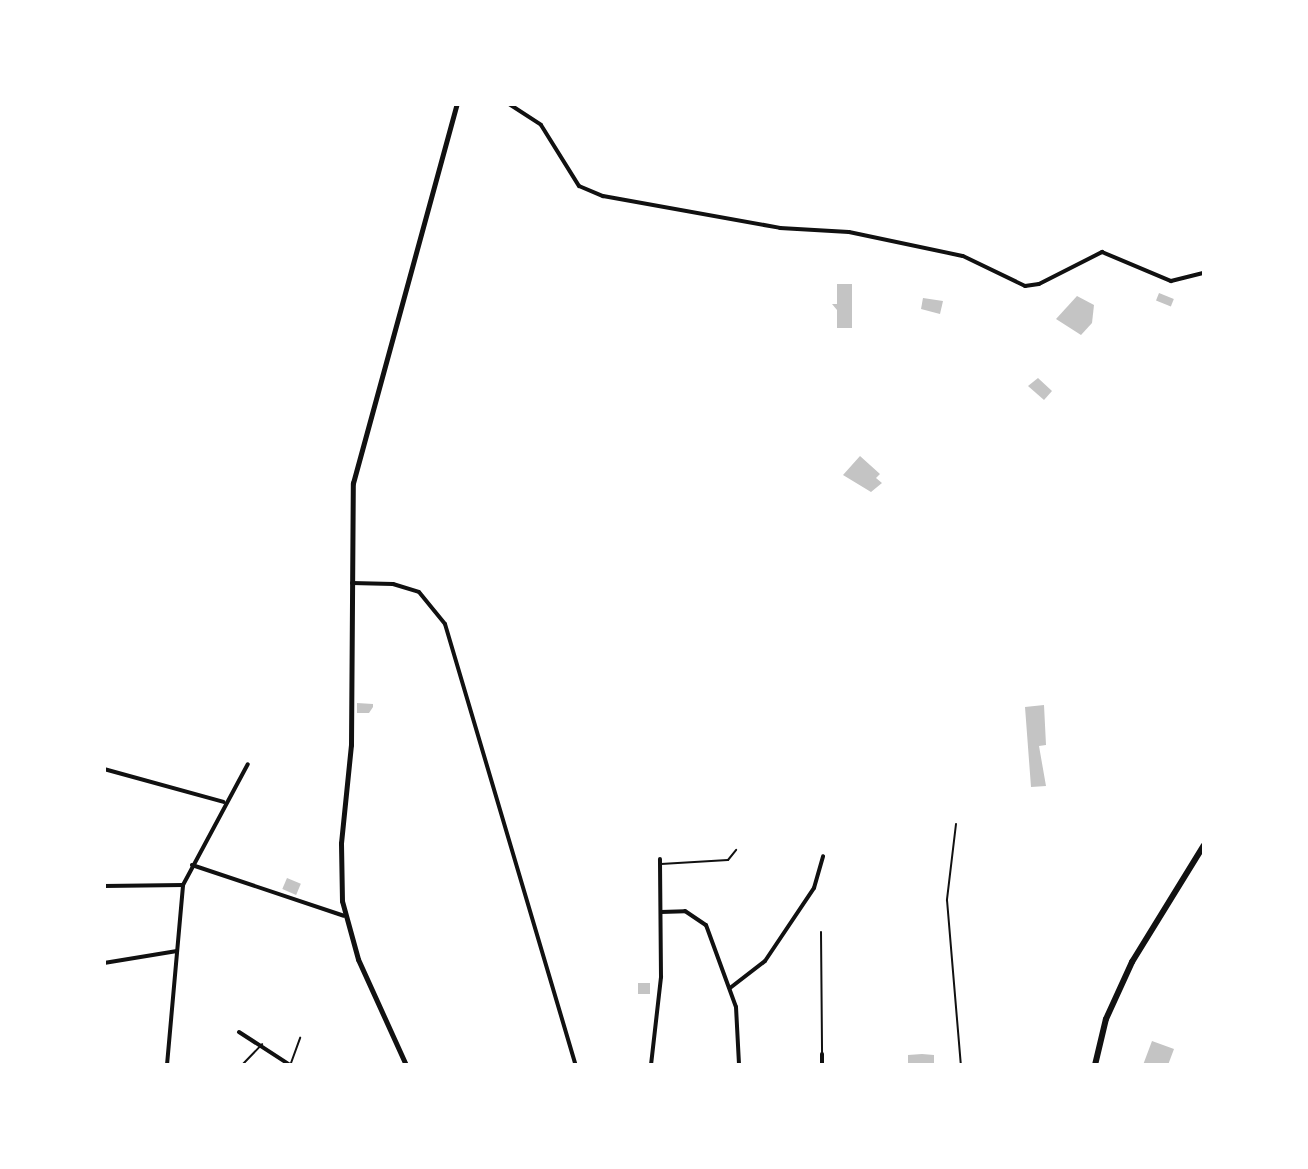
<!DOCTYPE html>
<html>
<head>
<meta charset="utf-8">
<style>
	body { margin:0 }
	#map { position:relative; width:1308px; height:1169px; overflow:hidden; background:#fff; font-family:Figtree,sans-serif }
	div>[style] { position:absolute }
	.building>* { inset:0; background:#c4c4c4; transform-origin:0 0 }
	.service>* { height:2px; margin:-1px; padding:0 1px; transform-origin:1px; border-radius:1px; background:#111 }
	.minor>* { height:4px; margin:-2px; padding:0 2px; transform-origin:2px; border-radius:2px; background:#111 }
	.tertiary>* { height:5px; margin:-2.5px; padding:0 2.5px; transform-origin:2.5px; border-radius:2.5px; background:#111 }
	.secondary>* { height:6px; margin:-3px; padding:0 3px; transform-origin:3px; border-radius:3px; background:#111 }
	span { translate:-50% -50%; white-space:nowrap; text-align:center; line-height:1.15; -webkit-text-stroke:8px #fff; paint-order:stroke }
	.frame { position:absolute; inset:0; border:106px solid #fff; pointer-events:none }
</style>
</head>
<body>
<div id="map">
	<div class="building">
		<div style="clip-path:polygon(837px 284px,852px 284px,852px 328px,837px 328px,837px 310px,832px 304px,837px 304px)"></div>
		<div style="left:1159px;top:293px;width:16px;height:8px;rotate:22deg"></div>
		<div style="clip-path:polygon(1077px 296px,1094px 305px,1092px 323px,1081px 335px,1056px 319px)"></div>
		<div style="clip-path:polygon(923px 298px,943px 301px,940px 314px,921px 309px)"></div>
		<div style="clip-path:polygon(1038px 378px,1052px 391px,1044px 400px,1028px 386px)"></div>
		<div style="clip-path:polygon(860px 456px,880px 474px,876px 478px,882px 483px,871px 492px,843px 475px)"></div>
		<div style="clip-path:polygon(357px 703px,373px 704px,373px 707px,369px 713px,357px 713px)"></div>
		<div style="clip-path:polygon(1044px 705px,1046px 745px,1039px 746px,1046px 786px,1031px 787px,1025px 707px)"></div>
		<div style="left:287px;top:878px;width:15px;height:12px;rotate:23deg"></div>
		<div style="left:638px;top:983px;width:12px;height:11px"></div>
		<div style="clip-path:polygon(1152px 1041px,1174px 1049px,1168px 1065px,1143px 1065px)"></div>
		<div style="clip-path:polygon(922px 1054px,934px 1055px,934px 1065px,908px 1065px,908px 1055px)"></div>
	</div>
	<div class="service">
		<div style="left:956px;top:824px;width:77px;rotate:96.8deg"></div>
		<div style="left:947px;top:900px;width:166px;rotate:85.2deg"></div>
		<div style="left:661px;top:864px;width:67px;rotate:-3.4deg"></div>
		<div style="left:728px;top:860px;width:13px;rotate:-51deg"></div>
		<div style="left:821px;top:932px;width:121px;rotate:89.5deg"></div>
		<div style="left:291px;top:1063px;width:27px;rotate:-70deg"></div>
		<div style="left:242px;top:1065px;width:29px;rotate:-46deg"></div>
	</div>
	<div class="minor">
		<div style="left:509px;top:104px;width:38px;rotate:33deg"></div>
		<div style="left:541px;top:125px;width:72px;rotate:58.1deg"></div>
		<div style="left:579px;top:186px;width:26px;rotate:23deg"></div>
		<div style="left:603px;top:196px;width:180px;rotate:10.2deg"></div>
		<div style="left:780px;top:228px;width:69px;rotate:3.3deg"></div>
		<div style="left:849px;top:232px;width:116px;rotate:11.9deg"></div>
		<div style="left:963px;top:256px;width:69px;rotate:25.8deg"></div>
		<div style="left:1025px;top:286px;width:14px;rotate:-8deg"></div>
		<div style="left:1039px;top:284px;width:71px;rotate:-26.9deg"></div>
		<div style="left:1102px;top:252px;width:75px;rotate:22.8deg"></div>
		<div style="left:1171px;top:281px;width:34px;rotate:-14deg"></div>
		<div style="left:352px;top:583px;width:41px;rotate:1.4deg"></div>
		<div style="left:393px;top:584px;width:27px;rotate:17deg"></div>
		<div style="left:419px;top:592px;width:41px;rotate:50.9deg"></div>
		<div style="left:445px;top:624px;width:460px;rotate:73.5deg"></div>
		<div style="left:104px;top:769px;width:124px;rotate:15.4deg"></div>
		<div style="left:192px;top:865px;width:160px;rotate:18.5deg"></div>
		<div style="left:104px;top:886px;width:79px;rotate:-0.7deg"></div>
		<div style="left:661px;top:912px;width:24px;rotate:-2deg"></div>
		<div style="left:685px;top:911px;width:25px;rotate:34deg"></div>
		<div style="left:706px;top:925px;width:87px;rotate:69.9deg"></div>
		<div style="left:736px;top:1007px;width:58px;rotate:87deg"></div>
		<div style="left:104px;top:963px;width:74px;rotate:-9.3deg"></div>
		<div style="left:730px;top:988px;width:44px;rotate:-37.6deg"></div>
		<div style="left:765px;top:961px;width:88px;rotate:-56.1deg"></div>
		<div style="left:814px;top:888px;width:33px;rotate:-74deg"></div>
		<div style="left:239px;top:1032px;width:61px;rotate:32.9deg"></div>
		<div style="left:822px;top:1054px;width:11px;rotate:90deg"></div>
		<div style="left:167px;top:1065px;width:181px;rotate:-84.9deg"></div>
		<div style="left:183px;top:885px;width:137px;rotate:-61.8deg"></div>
		<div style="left:651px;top:1065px;width:89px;rotate:-83.5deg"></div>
		<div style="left:661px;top:977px;width:118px;rotate:-90.5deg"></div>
	</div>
	<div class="tertiary">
		<div style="left:406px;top:1065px;width:116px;rotate:-114.4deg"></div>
		<div style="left:358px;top:959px;width:60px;rotate:-105.4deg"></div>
		<div style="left:342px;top:901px;width:58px;rotate:-91deg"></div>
		<div style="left:341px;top:843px;width:99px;rotate:-84.2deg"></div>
		<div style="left:351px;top:745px;width:262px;rotate:-89.6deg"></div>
		<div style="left:353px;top:483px;width:393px;rotate:-74.7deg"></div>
	</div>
	<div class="secondary">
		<div style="left:1095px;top:1065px;width:47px;rotate:-76.6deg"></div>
		<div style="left:1106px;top:1019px;width:63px;rotate:-65.5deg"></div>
		<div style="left:1132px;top:962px;width:137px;rotate:-58.4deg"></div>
	</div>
	<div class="frame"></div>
</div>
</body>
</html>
